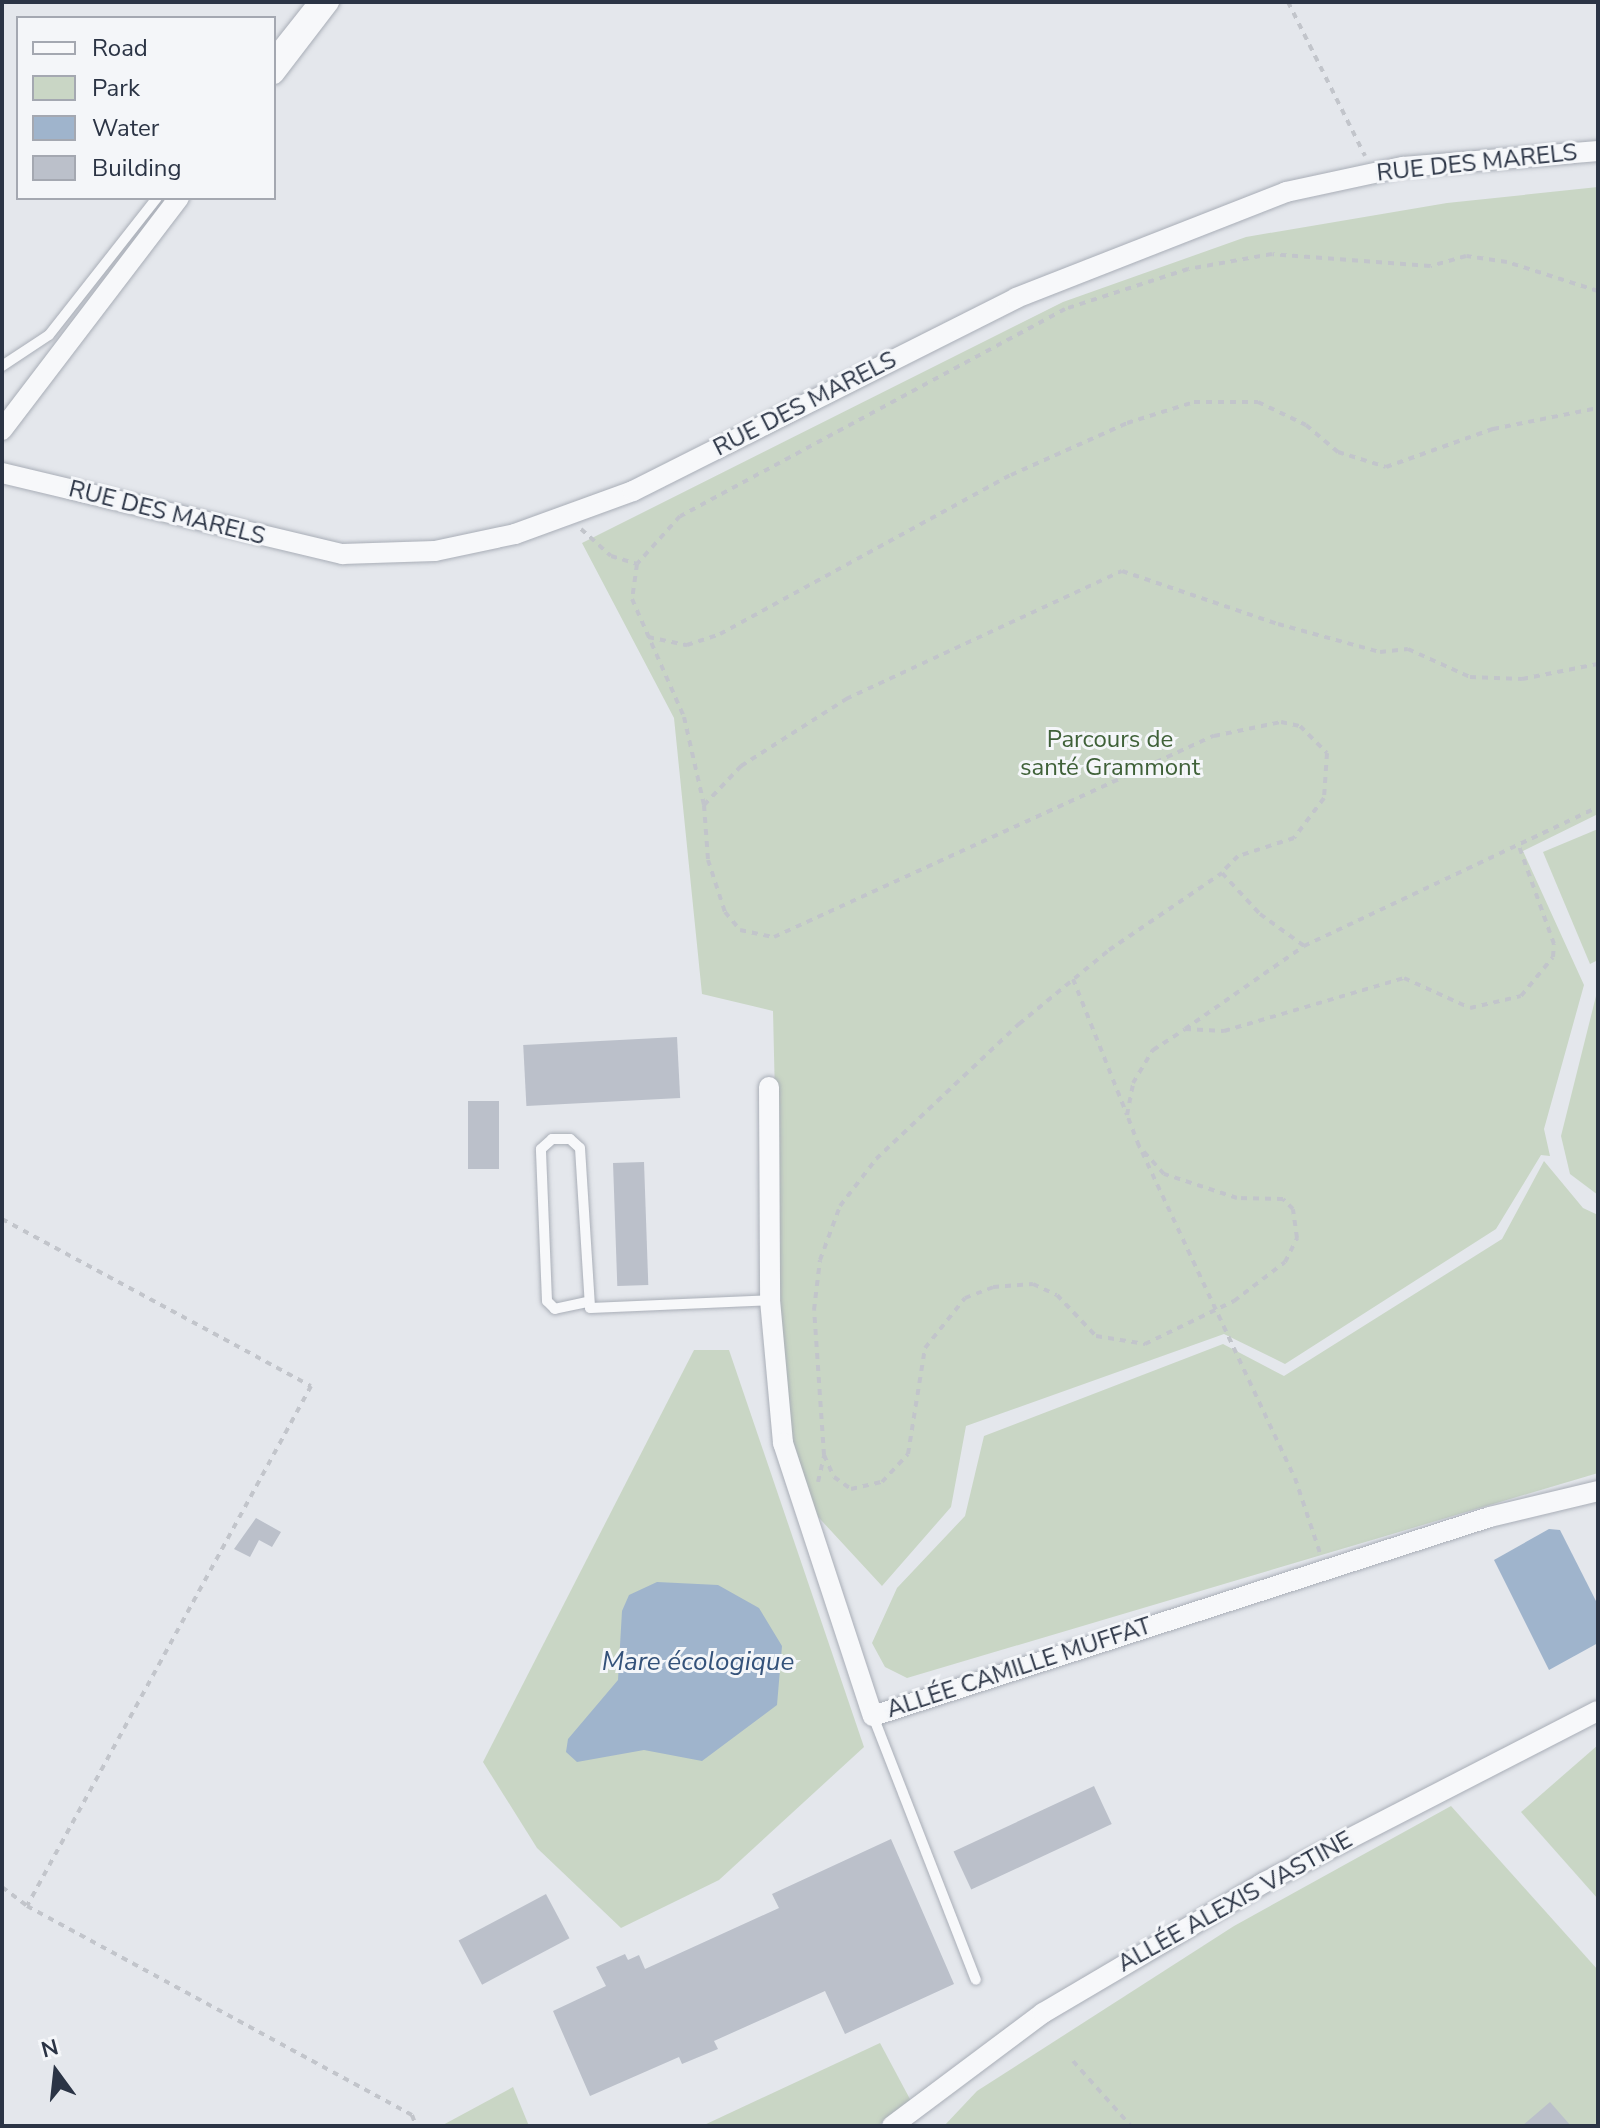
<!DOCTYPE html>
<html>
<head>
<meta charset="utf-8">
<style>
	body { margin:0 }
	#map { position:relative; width:1600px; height:2128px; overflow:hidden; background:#e4e7ec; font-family:"Nunito Sans",sans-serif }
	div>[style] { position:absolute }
	.green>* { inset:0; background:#c9d6c5 }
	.water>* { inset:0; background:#9fb4cc }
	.building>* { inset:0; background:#bbc0ca; transform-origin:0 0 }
	.path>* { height:4px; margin-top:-2px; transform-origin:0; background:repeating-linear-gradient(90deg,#c2c5cb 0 6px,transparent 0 12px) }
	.roads { filter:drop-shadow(0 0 2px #a9aeb7) drop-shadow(0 0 2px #a9aeb7) }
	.lane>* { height:10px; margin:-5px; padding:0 5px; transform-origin:5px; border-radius:5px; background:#f7f8fa }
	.street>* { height:20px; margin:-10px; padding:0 10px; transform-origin:10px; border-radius:10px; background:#f7f8fa }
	span { translate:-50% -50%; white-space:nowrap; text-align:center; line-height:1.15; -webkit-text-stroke:6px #f4f6f9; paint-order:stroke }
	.street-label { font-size:24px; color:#2b3445 }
	.park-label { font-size:24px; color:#3f6138 }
	.water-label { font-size:26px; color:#34527a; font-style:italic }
	.frame { position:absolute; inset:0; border:4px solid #2b3445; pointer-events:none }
	.legend { position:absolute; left:16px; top:16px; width:260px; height:184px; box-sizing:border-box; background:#f4f6f9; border:2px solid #a4a8b1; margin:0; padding:10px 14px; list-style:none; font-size:24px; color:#2b3445 }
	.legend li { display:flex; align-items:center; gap:16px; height:40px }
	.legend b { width:40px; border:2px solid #a4a8b1 }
	.north { position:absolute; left:16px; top:2032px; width:80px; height:80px; -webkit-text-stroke:6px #f4f6f9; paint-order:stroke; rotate:345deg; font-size:22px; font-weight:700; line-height:32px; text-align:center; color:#2b3445 }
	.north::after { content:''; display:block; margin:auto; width:28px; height:36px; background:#2b3445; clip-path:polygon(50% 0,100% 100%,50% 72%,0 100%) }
</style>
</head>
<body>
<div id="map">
	<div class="green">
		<div style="clip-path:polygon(1598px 187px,1598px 814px,1523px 851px,1584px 985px,1544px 1129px,1550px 1156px,1541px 1155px,1496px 1229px,1285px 1364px,1224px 1334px,966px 1426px,951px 1507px,882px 1586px,796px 1493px,783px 1443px,773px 1011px,702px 994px,674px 718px,582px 543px,1063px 302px,1246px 237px,1447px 203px)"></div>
		<div style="clip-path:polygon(1598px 829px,1598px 960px,1590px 964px,1543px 852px)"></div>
		<div style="clip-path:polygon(1598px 988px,1598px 1195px,1570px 1174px,1561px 1136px)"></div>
		<div style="clip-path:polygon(1544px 1161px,1583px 1208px,1598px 1215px,1598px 1473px,907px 1678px,885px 1667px,872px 1643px,897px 1588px,965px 1516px,984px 1436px,1223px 1344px,1284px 1376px,1502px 1239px)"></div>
		<div style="clip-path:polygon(694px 1350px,729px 1350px,864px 1747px,719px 1880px,621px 1928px,537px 1848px,483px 1762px)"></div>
		<div style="clip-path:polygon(1598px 1745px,1598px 1899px,1521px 1812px)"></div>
		<div style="clip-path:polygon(1451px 1806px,1598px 1970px,1598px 2126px,944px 2126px,977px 2091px,1234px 1926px)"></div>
		<div style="clip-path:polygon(880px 2043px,911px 2101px,877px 2126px,702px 2126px)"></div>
		<div style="clip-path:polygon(513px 2087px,529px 2126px,441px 2126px)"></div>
	</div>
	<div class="water">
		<div style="clip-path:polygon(1549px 1529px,1560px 1530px,1598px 1605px,1598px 1643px,1549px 1670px,1494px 1560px)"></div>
		<div style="clip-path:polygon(657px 1582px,718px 1585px,759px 1608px,782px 1646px,777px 1705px,702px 1761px,644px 1750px,577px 1762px,566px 1752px,568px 1739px,618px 1680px,622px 1611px,629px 1595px)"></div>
	</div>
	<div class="building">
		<div style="left:677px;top:1037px;width:61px;height:154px;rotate:87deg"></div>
		<div style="left:468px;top:1101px;width:31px;height:68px"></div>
		<div style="left:644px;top:1162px;width:123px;height:31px;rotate:88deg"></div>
		<div style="clip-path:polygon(256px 1518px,281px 1532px,272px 1547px,259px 1540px,250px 1557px,234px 1549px)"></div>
		<div style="left:1094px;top:1786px;width:42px;height:155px;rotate:65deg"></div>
		<div style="clip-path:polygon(891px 1839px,954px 1984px,845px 2034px,825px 1991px,714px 2041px,718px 2049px,682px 2064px,679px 2057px,590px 2096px,553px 2011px,606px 1986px,596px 1967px,625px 1954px,628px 1960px,639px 1955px,645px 1969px,779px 1908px,772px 1894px)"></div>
		<div style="left:546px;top:1894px;width:50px;height:99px;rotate:62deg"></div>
		<div style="clip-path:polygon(1550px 2102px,1571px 2126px,1522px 2126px)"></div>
	</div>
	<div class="path">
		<div style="left:1288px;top:2px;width:172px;rotate:63.4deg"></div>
		<div style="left:1598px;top:291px;width:96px;rotate:-162.3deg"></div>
		<div style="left:1507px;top:262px;width:41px;rotate:-171.7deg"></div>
		<div style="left:1466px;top:256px;width:37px;rotate:164deg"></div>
		<div style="left:1430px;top:266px;width:158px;rotate:-175.7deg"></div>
		<div style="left:1272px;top:254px;width:85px;rotate:169.9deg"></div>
		<div style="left:1188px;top:269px;width:129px;rotate:162deg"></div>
		<div style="left:1065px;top:309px;width:437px;rotate:151.7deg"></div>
		<div style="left:680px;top:516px;width:64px;rotate:131.9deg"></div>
		<div style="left:637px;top:564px;width:35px;rotate:98deg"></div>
		<div style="left:632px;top:599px;width:129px;rotate:66.2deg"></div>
		<div style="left:684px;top:717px;width:90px;rotate:77.2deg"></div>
		<div style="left:704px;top:805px;width:54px;rotate:-46.5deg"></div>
		<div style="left:741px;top:766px;width:125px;rotate:-32.5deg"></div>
		<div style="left:846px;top:699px;width:304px;rotate:-24.9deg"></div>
		<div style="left:1122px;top:571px;width:165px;rotate:18.8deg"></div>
		<div style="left:1278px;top:624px;width:106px;rotate:15.4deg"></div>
		<div style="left:1380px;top:652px;width:28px;rotate:-6deg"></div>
		<div style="left:1408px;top:649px;width:68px;rotate:24.3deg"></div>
		<div style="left:1470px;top:677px;width:52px;rotate:2.2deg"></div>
		<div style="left:1522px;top:679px;width:77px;rotate:-11.2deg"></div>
		<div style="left:581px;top:529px;width:40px;rotate:42deg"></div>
		<div style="left:611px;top:556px;width:27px;rotate:17deg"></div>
		<div style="left:648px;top:637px;width:40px;rotate:12deg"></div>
		<div style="left:687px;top:645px;width:35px;rotate:-18deg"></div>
		<div style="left:720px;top:634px;width:332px;rotate:-28.7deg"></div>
		<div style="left:1011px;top:475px;width:127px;rotate:-24.1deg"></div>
		<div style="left:1127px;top:423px;width:70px;rotate:-17.4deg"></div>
		<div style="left:1194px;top:402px;width:64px"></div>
		<div style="left:1258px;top:402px;width:53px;rotate:25.6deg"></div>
		<div style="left:1306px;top:425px;width:42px;rotate:40.2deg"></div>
		<div style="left:1338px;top:452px;width:50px;rotate:17.4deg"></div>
		<div style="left:1386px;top:467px;width:114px;rotate:-19.6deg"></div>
		<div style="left:1493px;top:429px;width:107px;rotate:-11.3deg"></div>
		<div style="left:704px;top:805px;width:55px;rotate:85.8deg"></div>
		<div style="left:708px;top:860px;width:55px;rotate:71.9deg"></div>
		<div style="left:725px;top:912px;width:23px;rotate:50deg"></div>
		<div style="left:740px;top:930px;width:35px;rotate:12deg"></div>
		<div style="left:774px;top:937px;width:484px;rotate:-24.6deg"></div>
		<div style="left:1214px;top:736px;width:68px;rotate:-11.8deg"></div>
		<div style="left:1281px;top:722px;width:19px;rotate:12deg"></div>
		<div style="left:1300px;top:726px;width:38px;rotate:45deg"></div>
		<div style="left:1327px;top:753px;width:45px;rotate:93.8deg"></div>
		<div style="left:1324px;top:798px;width:50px;rotate:126.9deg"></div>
		<div style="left:1294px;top:838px;width:59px;rotate:162.2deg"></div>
		<div style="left:1238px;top:856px;width:23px;rotate:135deg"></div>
		<div style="left:1073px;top:979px;width:146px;rotate:68.3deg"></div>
		<div style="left:1185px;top:1029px;width:145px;rotate:-34.9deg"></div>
		<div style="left:1142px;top:1152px;width:360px;rotate:64.9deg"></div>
		<div style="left:1295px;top:1478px;width:79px;rotate:71.6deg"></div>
		<div style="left:2px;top:1219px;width:351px;rotate:28.4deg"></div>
		<div style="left:311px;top:1386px;width:592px;rotate:118.64deg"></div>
		<div style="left:27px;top:1906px;width:438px;rotate:28.5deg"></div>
		<div style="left:412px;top:2115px;width:12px;rotate:70deg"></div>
		<div style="left:824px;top:1455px;width:24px;rotate:66deg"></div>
		<div style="left:834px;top:1477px;width:21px;rotate:35deg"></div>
		<div style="left:851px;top:1489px;width:32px;rotate:-13deg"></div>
		<div style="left:882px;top:1482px;width:38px;rotate:-47deg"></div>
		<div style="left:908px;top:1454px;width:107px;rotate:-80.9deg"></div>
		<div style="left:925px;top:1348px;width:64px;rotate:-51.3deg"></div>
		<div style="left:965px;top:1298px;width:30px;rotate:-21deg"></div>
		<div style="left:993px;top:1287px;width:40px;rotate:-4.3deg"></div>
		<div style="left:1033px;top:1284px;width:26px;rotate:25deg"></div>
		<div style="left:1057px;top:1295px;width:57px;rotate:46.4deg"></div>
		<div style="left:1096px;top:1336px;width:50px;rotate:9.3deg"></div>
		<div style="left:1145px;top:1344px;width:99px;rotate:-25.8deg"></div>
		<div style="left:1234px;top:1301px;width:64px;rotate:-37.4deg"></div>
		<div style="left:1285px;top:1262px;width:27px;rotate:-63deg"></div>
		<div style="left:1297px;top:1238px;width:29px;rotate:-98deg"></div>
		<div style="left:1293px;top:1209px;width:14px;rotate:-135deg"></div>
		<div style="left:1283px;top:1199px;width:46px;rotate:-178.8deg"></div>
		<div style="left:1237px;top:1198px;width:77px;rotate:-161.8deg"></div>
		<div style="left:1164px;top:1174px;width:38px;rotate:-132deg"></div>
		<div style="left:1139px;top:1146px;width:33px;rotate:-111deg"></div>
		<div style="left:1127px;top:1115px;width:33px;rotate:-79deg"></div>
		<div style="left:1133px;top:1083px;width:39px;rotate:-59deg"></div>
		<div style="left:1153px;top:1050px;width:38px;rotate:-33deg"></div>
		<div style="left:1185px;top:1029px;width:39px;rotate:3deg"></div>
		<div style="left:1224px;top:1031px;width:188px;rotate:-16.4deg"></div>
		<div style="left:1404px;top:978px;width:72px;rotate:24.4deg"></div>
		<div style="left:1470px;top:1008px;width:52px;rotate:-13.2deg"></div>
		<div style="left:1521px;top:996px;width:50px;rotate:-50.6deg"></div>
		<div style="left:1553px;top:957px;width:13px;rotate:-86deg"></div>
		<div style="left:1554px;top:944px;width:104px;rotate:-109.7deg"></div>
		<div style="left:818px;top:1482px;width:28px;rotate:-77deg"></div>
		<div style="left:824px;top:1455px;width:145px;rotate:-93.9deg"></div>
		<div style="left:814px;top:1310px;width:50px;rotate:-83.2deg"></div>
		<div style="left:820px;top:1260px;width:58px;rotate:-69.7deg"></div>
		<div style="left:840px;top:1206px;width:59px;rotate:-52.5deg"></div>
		<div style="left:876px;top:1159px;width:197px;rotate:-43.4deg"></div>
		<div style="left:1019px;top:1024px;width:117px;rotate:-39.4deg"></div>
		<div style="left:1109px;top:950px;width:137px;rotate:-34.3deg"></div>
		<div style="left:1222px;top:873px;width:56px;rotate:47.2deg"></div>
		<div style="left:1260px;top:914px;width:54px;rotate:36deg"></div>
		<div style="left:1304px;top:946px;width:325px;rotate:-25.3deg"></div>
		<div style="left:2px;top:1887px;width:31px;rotate:37deg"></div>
		<div style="left:1073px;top:2061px;width:87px;rotate:48.3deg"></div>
	</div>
	<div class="roads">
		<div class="lane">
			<div style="left:274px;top:51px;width:63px;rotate:-51.5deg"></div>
			<div style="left:2px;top:366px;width:56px;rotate:-33.4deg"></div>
			<div style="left:49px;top:335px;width:174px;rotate:-51.8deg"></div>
			<div style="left:587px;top:1302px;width:33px;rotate:168deg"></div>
			<div style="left:555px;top:1309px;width:11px;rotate:-135deg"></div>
			<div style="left:547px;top:1301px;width:152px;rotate:-92.3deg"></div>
			<div style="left:541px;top:1149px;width:15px;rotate:-42deg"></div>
			<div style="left:552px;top:1139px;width:18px"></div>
			<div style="left:570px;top:1139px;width:13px;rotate:42deg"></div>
			<div style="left:580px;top:1148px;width:160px;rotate:86.4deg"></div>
			<div style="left:590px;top:1308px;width:180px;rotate:-2.5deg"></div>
			<div style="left:873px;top:1716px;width:283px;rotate:68.7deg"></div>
		</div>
		<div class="street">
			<div style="left:274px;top:74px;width:91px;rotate:-52.6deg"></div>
			<div style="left:2px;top:430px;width:292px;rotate:-52.7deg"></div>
			<div style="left:2px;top:473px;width:350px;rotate:13.4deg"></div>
			<div style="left:342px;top:554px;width:93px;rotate:-1.8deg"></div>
			<div style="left:435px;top:551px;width:82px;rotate:-12deg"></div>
			<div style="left:515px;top:534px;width:126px;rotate:-20deg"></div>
			<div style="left:633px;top:491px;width:429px;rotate:-26.7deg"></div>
			<div style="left:1016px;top:298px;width:290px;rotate:-21.4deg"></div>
			<div style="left:1286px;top:192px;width:120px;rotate:-12.1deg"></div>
			<div style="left:1403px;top:167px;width:196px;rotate:-4.7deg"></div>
			<div style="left:769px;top:1087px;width:213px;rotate:89.7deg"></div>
			<div style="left:770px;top:1300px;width:144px;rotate:84.8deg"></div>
			<div style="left:783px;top:1443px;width:287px;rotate:71.8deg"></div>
			<div style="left:873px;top:1716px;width:648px;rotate:-17.88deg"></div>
			<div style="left:1490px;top:1517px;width:111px;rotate:-13.5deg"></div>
			<div style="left:892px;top:2126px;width:189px;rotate:-36.8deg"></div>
			<div style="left:1043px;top:2013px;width:258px;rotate:-30.5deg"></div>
			<div style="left:1265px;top:1882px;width:374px;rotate:-27.2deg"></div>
		</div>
	</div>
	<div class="street-label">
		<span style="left:1477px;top:163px;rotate:-6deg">RUE DES MARELS</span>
		<span style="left:805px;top:404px;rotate:-27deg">RUE DES MARELS</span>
		<span style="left:167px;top:513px;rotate:14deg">RUE DES MARELS</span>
		<span style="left:1019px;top:1668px;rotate:-18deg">ALLÉE CAMILLE MUFFAT</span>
		<span style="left:1235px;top:1902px;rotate:-29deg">ALLÉE ALEXIS VASTINE</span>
	</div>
	<div class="park-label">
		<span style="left:1110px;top:754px">Parcours de<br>santé Grammont</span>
	</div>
	<div class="water-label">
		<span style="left:698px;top:1662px">Mare écologique</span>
	</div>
	<div class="frame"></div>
	<ul class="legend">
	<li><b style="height:10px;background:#f7f8fa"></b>Road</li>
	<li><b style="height:22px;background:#c9d6c5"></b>Park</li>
	<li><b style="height:22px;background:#9fb4cc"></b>Water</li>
	<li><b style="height:22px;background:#bbc0ca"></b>Building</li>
	</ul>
	<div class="north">N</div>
</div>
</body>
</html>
